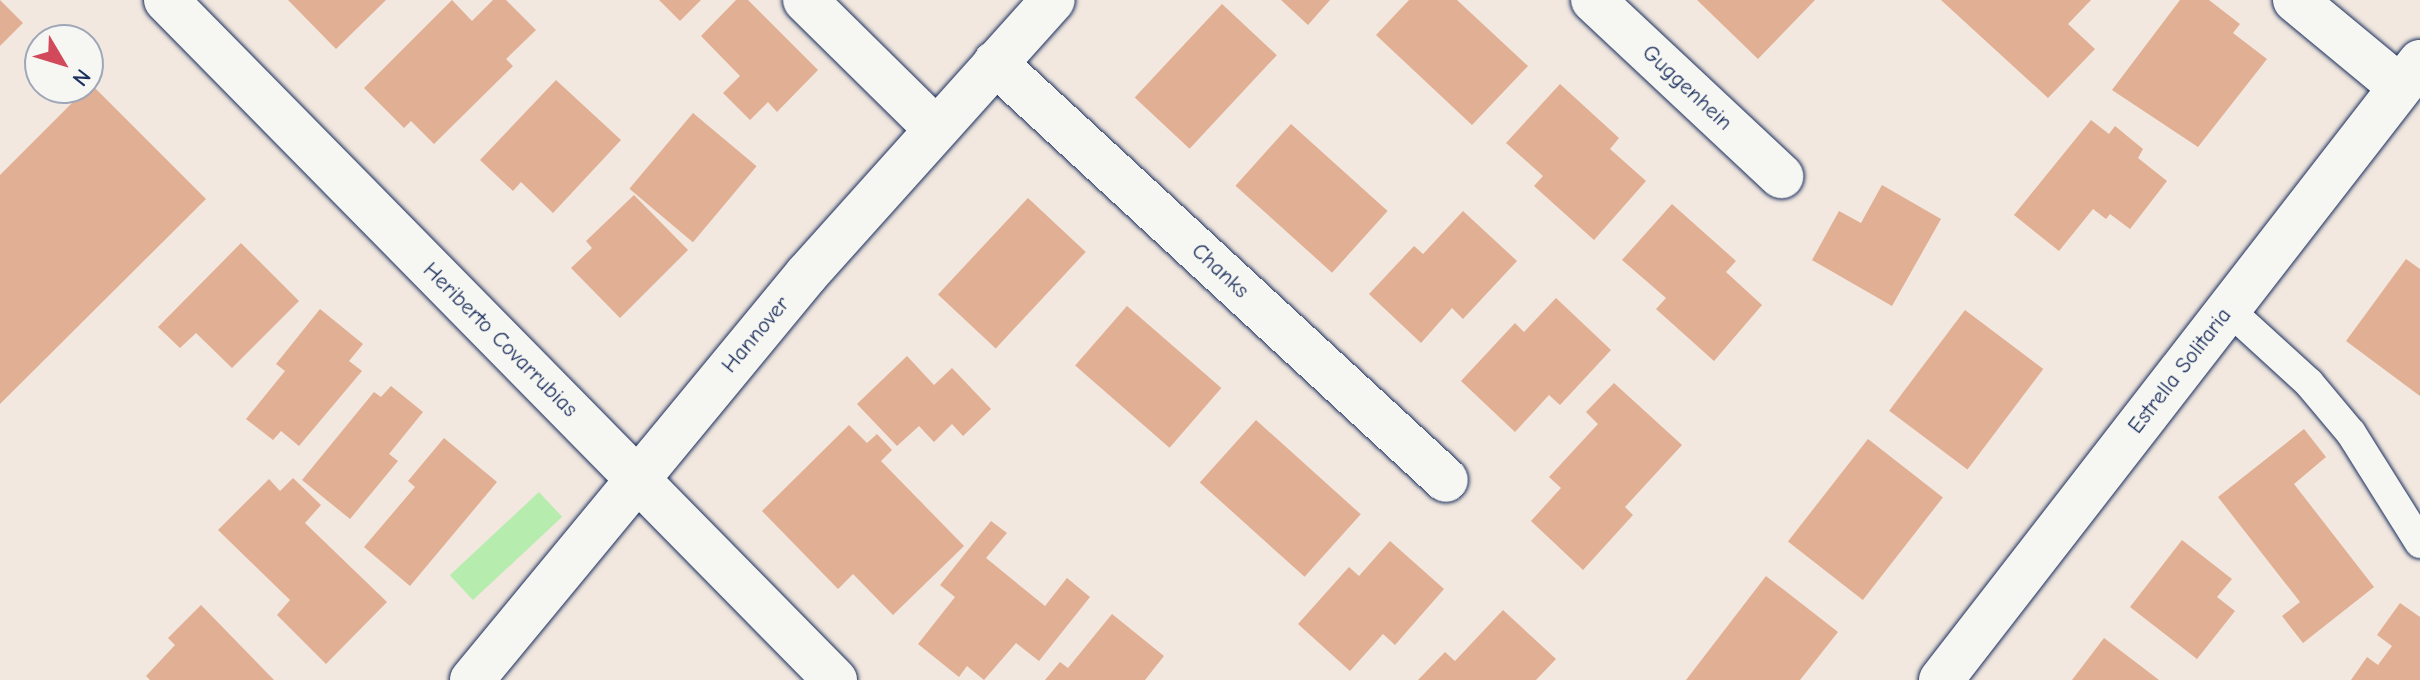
<!DOCTYPE html>
<html>
<head>
<meta charset="utf-8">
<style>
	body { margin:0 }
	#map { position:relative; width:2420px; height:680px; overflow:hidden; background:#f2e8df; font-family:"Comic Neue",sans-serif }
	div>[style] { position:absolute }
	.green>* { inset:0; background:#b6ecae; transform-origin:0 0 }
	.building>* { inset:0; background:#e1af93; transform-origin:0 0 }
	.roads { filter:drop-shadow(0 0 2px #1b2f5e) drop-shadow(0 0 2px #1b2f5e) }
	.lane>* { height:30px; margin:-15px; padding:0 15px; transform-origin:15px; border-radius:15px; background:#f6f6f2 }
	.street>* { height:44px; margin:-22px; padding:0 22px; transform-origin:22px; border-radius:22px; background:#f6f6f2 }
	span { translate:-50% -50%; white-space:nowrap; text-align:center; line-height:1.15; -webkit-text-stroke:8px #f6f6f2; paint-order:stroke }
	.street-label { font-size:22px; color:#1b2f5e }
	.north { position:absolute; left:24px; top:24px; width:80px; height:80px; box-sizing:border-box; background:#f6f6f2; border:2px solid #9ea6b7; border-radius:50%; rotate:128deg; font-size:22px; font-weight:700; line-height:32px; text-align:center; color:#1b2f5e }
	.north::after { content:''; display:block; margin:auto; width:28px; height:36px; background:#d1495b; clip-path:polygon(50% 0,100% 100%,50% 72%,0 100%) }
</style>
</head>
<body>
<div id="map">
	<div class="green">
		<div style="left:539px;top:492px;width:34px;height:122px;rotate:47deg"></div>
	</div>
	<div class="building">
		<div style="clip-path:polygon(0 0,23px 23px,0 46px)"></div>
		<div style="clip-path:polygon(288px 0,386px 0,336px 49px)"></div>
		<div style="clip-path:polygon(452px 0,472px 21px,493px 0,506px 0,536px 30px,506px 59px,513px 66px,434px 144px,411px 121px,404px 128px,364px 88px)"></div>
		<div style="clip-path:polygon(659px 0,701px 0,680px 21px)"></div>
		<div style="clip-path:polygon(736px 0,748px 0,818px 70px,777px 112px,768px 102px,750px 120px,723px 93px,740px 76px,701px 36px)"></div>
		<div style="clip-path:polygon(1281px 0,1330px 0,1308px 25px)"></div>
		<div style="clip-path:polygon(1409px 0,1457px 0,1528px 66px,1472px 125px,1376px 35px)"></div>
		<div style="clip-path:polygon(1697px 0,1815px 0,1758px 59px)"></div>
		<div style="clip-path:polygon(1941px 0,2091px 0,2068px 24px,2095px 49px,2048px 98px)"></div>
		<div style="clip-path:polygon(2180px 0,2209px 0,2240px 24px,2233px 33px,2267px 59px,2198px 147px,2112px 90px)"></div>
		<div style="left:1222px;top:4px;width:75px;height:128px;rotate:43deg"></div>
		<div style="clip-path:polygon(556px 80px,621px 140px,553px 213px,521px 182px,513px 191px,480px 160px)"></div>
		<div style="clip-path:polygon(91px 84px,206px 199px,0 404px,0 175px)"></div>
		<div style="clip-path:polygon(1560px 84px,1619px 138px,1610px 149px,1646px 181px,1594px 240px,1534px 186px,1543px 176px,1506px 143px)"></div>
		<div style="left:693px;top:113px;width:83px;height:99px;rotate:40deg"></div>
		<div style="clip-path:polygon(2091px 120px,2109px 134px,2115px 126px,2143px 149px,2138px 158px,2167px 181px,2130px 229px,2110px 214px,2106px 219px,2093px 209px,2059px 251px,2014px 215px)"></div>
		<div style="left:1291px;top:124px;width:130px;height:83px;rotate:42deg"></div>
		<div style="clip-path:polygon(1882px 185px,1941px 219px,1892px 306px,1812px 260px,1839px 211px,1861px 223px)"></div>
		<div style="clip-path:polygon(634px 195px,688px 250px,620px 318px,571px 268px,592px 248px,586px 241px)"></div>
		<div style="left:1028px;top:198px;width:79px;height:132px;rotate:43deg"></div>
		<div style="clip-path:polygon(1672px 204px,1736px 261px,1726px 272px,1762px 305px,1714px 361px,1656px 309px,1666px 298px,1622px 260px)"></div>
		<div style="clip-path:polygon(1463px 211px,1517px 261px,1463px 319px,1452px 308px,1421px 343px,1369px 294px,1414px 246px,1423px 254px)"></div>
		<div style="clip-path:polygon(241px 243px,299px 301px,232px 368px,196px 333px,180px 348px,158px 327px)"></div>
		<div style="clip-path:polygon(2406px 259px,2420px 269px,2420px 396px,2346px 341px)"></div>
		<div style="clip-path:polygon(1556px 298px,1611px 350px,1560px 405px,1549px 395px,1515px 432px,1461px 381px,1515px 323px,1524px 332px)"></div>
		<div style="left:1127px;top:306px;width:125px;height:79px;rotate:41deg"></div>
		<div style="clip-path:polygon(320px 309px,363px 344px,349px 361px,362px 371px,299px 446px,281px 431px,273px 440px,246px 419px,285px 371px,276px 364px)"></div>
		<div style="left:1965px;top:310px;width:98px;height:126px;rotate:37deg"></div>
		<div style="clip-path:polygon(907px 356px,934px 385px,952px 368px,991px 409px,963px 436px,952px 424px,934px 442px,919px 426px,897px 446px,857px 404px)"></div>
		<div style="clip-path:polygon(1614px 383px,1682px 445px,1625px 507px,1633px 515px,1583px 570px,1531px 521px,1561px 488px,1549px 477px,1598px 424px,1586px 412px)"></div>
		<div style="clip-path:polygon(391px 386px,423px 412px,389px 454px,398px 461px,350px 519px,302px 480px,374px 392px,381px 397px)"></div>
		<div style="left:1256px;top:420px;width:141px;height:84px;rotate:42deg"></div>
		<div style="clip-path:polygon(849px 425px,867px 443px,877px 434px,892px 450px,881px 461px,964px 546px,893px 615px,853px 574px,838px 589px,762px 511px)"></div>
		<div style="clip-path:polygon(2304px 429px,2326px 457px,2294px 484px,2374px 587px,2303px 643px,2282px 616px,2300px 602px,2218px 497px)"></div>
		<div style="clip-path:polygon(444px 438px,497px 482px,410px 586px,364px 547px,415px 487px,408px 481px)"></div>
		<div style="left:1868px;top:439px;width:95px;height:130px;rotate:38deg"></div>
		<div style="clip-path:polygon(293px 478px,321px 505px,305px 523px,387px 602px,326px 664px,277px 615px,290px 600px,218px 530px,269px 479px,280px 491px)"></div>
		<div style="clip-path:polygon(991px 521px,1007px 533px,986px 558px,1045px 606px,1067px 578px,1090px 597px,1039px 661px,1016px 643px,984px 680px,967px 666px,959px 677px,918px 644px,955px 597px,940px 585px)"></div>
		<div style="clip-path:polygon(2182px 540px,2232px 579px,2217px 597px,2235px 611px,2197px 659px,2130px 607px)"></div>
		<div style="clip-path:polygon(1390px 541px,1444px 589px,1395px 645px,1383px 634px,1350px 671px,1298px 624px,1349px 567px,1359px 576px)"></div>
		<div style="clip-path:polygon(1766px 576px,1838px 632px,1800px 680px,1686px 680px)"></div>
		<div style="clip-path:polygon(2400px 603px,2420px 617px,2420px 680px,2351px 680px,2367px 657px,2378px 665px,2392px 646px,2377px 635px)"></div>
		<div style="clip-path:polygon(201px 605px,274px 680px,150px 680px,146px 676px,175px 645px,168px 638px)"></div>
		<div style="clip-path:polygon(1503px 610px,1556px 659px,1536px 680px,1418px 680px,1445px 652px,1455px 661px)"></div>
		<div style="clip-path:polygon(1112px 614px,1164px 656px,1145px 680px,1045px 680px,1060px 662px,1068px 668px)"></div>
		<div style="clip-path:polygon(2104px 638px,2159px 680px,2072px 680px)"></div>
	</div>
	<div class="roads">
		<div class="lane">
			<div style="left:2228px;top:309px;width:110px;rotate:42.4deg"></div>
			<div style="left:2309px;top:383px;width:65px;rotate:50deg"></div>
			<div style="left:2351px;top:433px;width:130px;rotate:57.9deg"></div>
		</div>
		<div class="street">
			<div style="left:166px;top:0;width:954px;rotate:45.47deg"></div>
			<div style="left:805px;top:0;width:184px;rotate:44.6deg"></div>
			<div style="left:1593px;top:0;width:258px;rotate:43.1deg"></div>
			<div style="left:2295px;top:0;width:136px;rotate:39.6deg"></div>
			<div style="left:995px;top:63px;width:614px;rotate:42.76deg"></div>
			<div style="left:472px;top:680px;width:526px;rotate:-50.47deg"></div>
			<div style="left:807px;top:274px;width:368px;rotate:-48.1deg"></div>
			<div style="left:1941px;top:680px;width:782px;rotate:-52.22deg"></div>
		</div>
	</div>
	<div class="street-label">
		<span style="left:1687px;top:88px;rotate:43deg">Guggenhein</span>
		<span style="left:1220px;top:271px;rotate:43deg">Chanks</span>
		<span style="left:756px;top:335px;rotate:-50deg">Hannover</span>
		<span style="left:500px;top:340px;rotate:45deg">Heriberto Covarrubias</span>
		<span style="left:2180px;top:371px;rotate:-52deg">Estrella Solitaria</span>
	</div>
	<div class="north">N</div>
</div>
</body>
</html>
